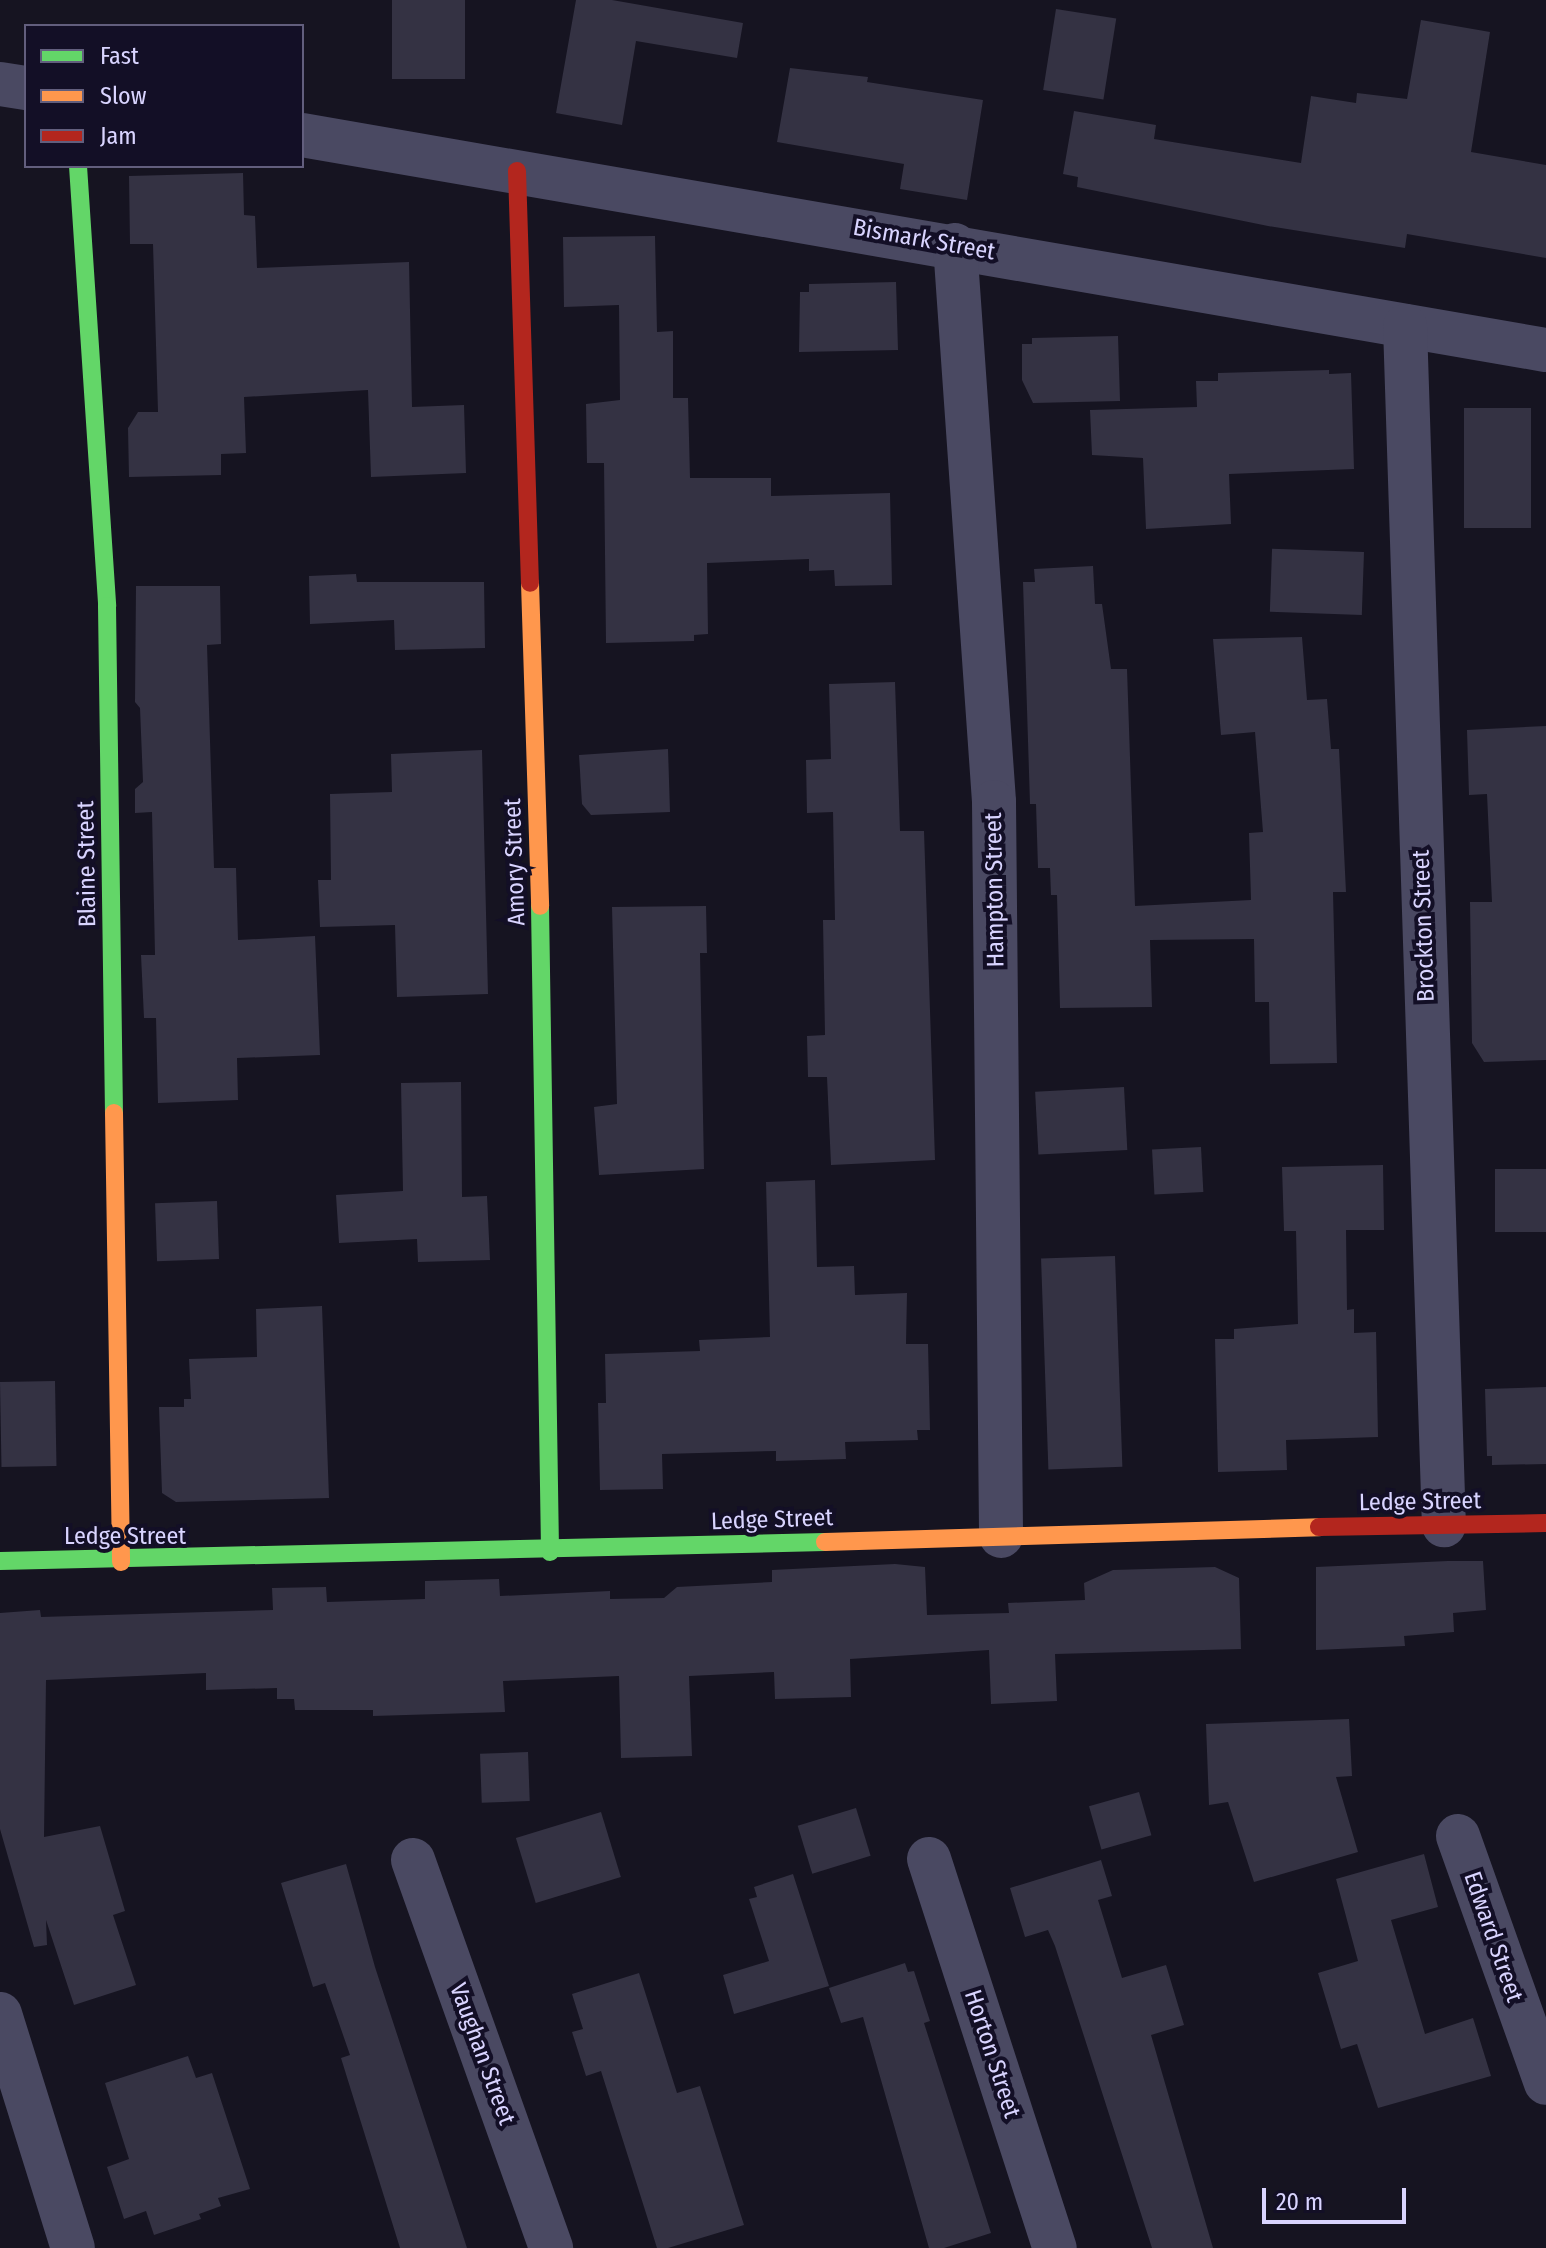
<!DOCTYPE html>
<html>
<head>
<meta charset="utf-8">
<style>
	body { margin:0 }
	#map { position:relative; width:1546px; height:2248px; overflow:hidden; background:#161421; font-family:"Fira Sans Condensed",sans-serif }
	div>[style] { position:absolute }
	.building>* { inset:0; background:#343243; transform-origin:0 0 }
	.street>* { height:44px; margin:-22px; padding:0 22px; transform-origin:22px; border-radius:22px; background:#4a4962 }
	.fast>* { height:18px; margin:-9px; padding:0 9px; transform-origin:9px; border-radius:9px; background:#63d668 }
	.slow>* { height:18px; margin:-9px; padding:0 9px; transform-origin:9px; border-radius:9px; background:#ff974d }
	.jam>* { height:18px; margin:-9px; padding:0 9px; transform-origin:9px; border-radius:9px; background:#b3261e }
	span { translate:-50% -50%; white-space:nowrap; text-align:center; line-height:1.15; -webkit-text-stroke:8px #130f26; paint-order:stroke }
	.street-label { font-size:24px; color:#d9d4ff }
	.legend { position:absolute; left:24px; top:24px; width:280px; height:144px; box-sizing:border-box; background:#130f26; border:2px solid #625e7d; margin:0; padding:10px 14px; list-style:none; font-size:24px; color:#d9d4ff }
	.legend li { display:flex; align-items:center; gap:16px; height:40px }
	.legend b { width:40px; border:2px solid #625e7d }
	.scale { position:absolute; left:1262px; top:2188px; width:144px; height:36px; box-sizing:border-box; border:4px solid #d9d4ff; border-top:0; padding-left:10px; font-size:24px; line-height:28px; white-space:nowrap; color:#d9d4ff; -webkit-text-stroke:6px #130f26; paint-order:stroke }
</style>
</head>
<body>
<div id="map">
	<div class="building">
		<div style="left:392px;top:0;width:73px;height:79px"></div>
		<div style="clip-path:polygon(576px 0,612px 0,743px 23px,737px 58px,636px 41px,622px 125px,556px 113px)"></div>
		<div style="left:1056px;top:9px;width:61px;height:82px;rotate:9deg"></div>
		<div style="clip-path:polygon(1421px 20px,1490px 32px,1471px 152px,1546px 165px,1546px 258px,1407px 234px,1405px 248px,1268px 226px,1077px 187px,1078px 177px,1063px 174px,1074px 111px,1156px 125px,1154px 139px,1301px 163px,1311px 96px,1356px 103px,1357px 93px,1407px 99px)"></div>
		<div style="clip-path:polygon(790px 68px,868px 77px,867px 82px,983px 100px,967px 200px,900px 189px,904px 164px,777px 142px)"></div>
		<div style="clip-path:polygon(243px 173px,244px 215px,255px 216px,257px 268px,409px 262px,412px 407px,464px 405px,466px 473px,371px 477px,368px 390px,244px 397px,246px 453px,221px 454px,221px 475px,129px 477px,128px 428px,138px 412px,158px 412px,153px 244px,130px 244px,129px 176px)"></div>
		<div style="clip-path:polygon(655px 236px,657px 332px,673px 331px,673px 398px,688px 398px,690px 478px,771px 478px,771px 496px,890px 493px,892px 585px,835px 586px,834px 570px,809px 571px,809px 559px,707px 563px,708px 634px,694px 635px,694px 641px,606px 643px,604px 463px,587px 463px,586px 404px,620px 400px,619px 305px,564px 307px,563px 237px)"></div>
		<div style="clip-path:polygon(896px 282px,898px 350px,799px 352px,800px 292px,809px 292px,809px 284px)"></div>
		<div style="clip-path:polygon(1118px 336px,1120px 401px,1033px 403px,1022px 380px,1022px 344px,1032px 344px,1032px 338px)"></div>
		<div style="clip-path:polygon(1329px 370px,1329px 374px,1351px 373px,1354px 469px,1229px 474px,1231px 524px,1146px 529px,1143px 458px,1092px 455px,1090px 410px,1197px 407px,1196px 381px,1218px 381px,1218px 373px)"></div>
		<div style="left:1531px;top:408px;width:120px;height:67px;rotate:90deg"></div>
		<div style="left:1364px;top:552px;width:63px;height:92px;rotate:92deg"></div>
		<div style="clip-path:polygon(1093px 566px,1095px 604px,1102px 604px,1111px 669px,1127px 669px,1135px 906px,1251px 900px,1249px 833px,1263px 832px,1255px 732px,1221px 735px,1213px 639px,1302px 637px,1307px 700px,1327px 699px,1331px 749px,1339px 749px,1346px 892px,1333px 892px,1337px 1063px,1270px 1064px,1269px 1002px,1255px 1002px,1254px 939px,1150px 940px,1152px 1007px,1060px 1008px,1057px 895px,1051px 895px,1050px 868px,1038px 868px,1036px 804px,1030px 804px,1023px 582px,1035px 582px,1034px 569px)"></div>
		<div style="clip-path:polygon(356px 574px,357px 582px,484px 582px,485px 648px,395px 650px,394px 620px,310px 624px,309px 576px)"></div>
		<div style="clip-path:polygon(136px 586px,220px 586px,221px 644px,207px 645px,214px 868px,236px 868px,238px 940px,315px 936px,320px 1055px,237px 1058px,238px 1100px,158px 1103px,156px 1018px,144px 1018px,141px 955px,155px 955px,152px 812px,135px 813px,135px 789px,143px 782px,140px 708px,135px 702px)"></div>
		<div style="clip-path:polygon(895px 682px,900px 831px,924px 831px,935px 1160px,831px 1165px,827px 1077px,808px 1077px,807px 1036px,825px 1035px,823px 920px,835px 920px,833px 812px,807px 813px,806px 760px,831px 759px,829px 684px)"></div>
		<div style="clip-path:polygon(1546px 726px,1546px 1060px,1484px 1062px,1472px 1043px,1470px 902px,1492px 902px,1487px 794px,1469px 795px,1467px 730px)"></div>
		<div style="clip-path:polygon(668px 749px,670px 812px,591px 815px,582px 804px,579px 755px)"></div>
		<div style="clip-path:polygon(482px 750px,488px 994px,397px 997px,395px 925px,320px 927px,318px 880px,331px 880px,330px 794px,392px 792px,391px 754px)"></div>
		<div style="clip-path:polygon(706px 906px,707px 953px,700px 953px,704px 1169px,599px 1175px,594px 1107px,617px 1104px,612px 907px)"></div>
		<div style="clip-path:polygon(461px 1082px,462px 1197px,487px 1196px,490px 1260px,418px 1262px,417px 1239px,339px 1243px,336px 1195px,403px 1191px,401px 1083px)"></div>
		<div style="left:1124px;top:1087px;width:63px;height:89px;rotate:87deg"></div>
		<div style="left:1201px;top:1147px;width:45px;height:49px;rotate:87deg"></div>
		<div style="clip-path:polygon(1383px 1165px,1384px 1230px,1346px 1230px,1347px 1310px,1354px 1309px,1354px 1333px,1376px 1332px,1378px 1437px,1286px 1440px,1287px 1470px,1218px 1472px,1215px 1339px,1234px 1339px,1234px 1329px,1298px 1324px,1296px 1231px,1284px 1231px,1282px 1167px)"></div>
		<div style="left:1546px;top:1169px;width:63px;height:51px;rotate:90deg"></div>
		<div style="clip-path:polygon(815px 1180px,817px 1267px,854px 1266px,855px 1295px,907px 1293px,906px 1344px,928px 1344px,930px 1430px,917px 1430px,918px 1440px,845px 1442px,846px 1459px,776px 1461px,776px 1451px,662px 1454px,663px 1489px,600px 1490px,598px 1403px,606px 1403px,605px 1354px,700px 1351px,699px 1340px,770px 1337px,766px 1182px)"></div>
		<div style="left:217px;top:1201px;width:58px;height:62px;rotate:88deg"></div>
		<div style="left:1115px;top:1256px;width:211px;height:74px;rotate:88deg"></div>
		<div style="clip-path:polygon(322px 1306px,329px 1498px,176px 1502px,162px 1493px,159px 1407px,184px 1407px,184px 1399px,191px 1399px,189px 1359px,257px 1357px,256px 1309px)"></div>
		<div style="left:55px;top:1381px;width:85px;height:55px;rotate:89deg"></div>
		<div style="clip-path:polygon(1546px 1387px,1546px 1464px,1492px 1465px,1492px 1456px,1487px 1456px,1485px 1389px)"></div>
		<div style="clip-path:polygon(1448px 1561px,1483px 1561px,1486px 1610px,1453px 1613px,1454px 1632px,1404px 1636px,1405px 1646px,1316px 1650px,1316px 1567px)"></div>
		<div style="clip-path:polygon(895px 1564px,925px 1567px,927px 1615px,1009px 1613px,1008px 1603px,1085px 1600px,1084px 1583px,1113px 1570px,1215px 1567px,1239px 1578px,1241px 1649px,1055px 1654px,1057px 1701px,991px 1704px,989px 1650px,850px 1659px,851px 1697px,775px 1699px,774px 1672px,689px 1676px,692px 1756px,621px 1758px,619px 1676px,503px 1681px,505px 1712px,373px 1716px,373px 1710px,295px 1710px,294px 1699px,277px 1699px,277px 1688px,206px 1690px,206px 1673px,46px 1680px,44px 1837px,100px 1826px,125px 1911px,113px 1915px,136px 1985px,74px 2005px,46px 1920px,47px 1945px,34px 1947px,0 1829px,0 1613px,40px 1610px,41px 1617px,273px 1610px,272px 1588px,326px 1587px,327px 1602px,425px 1599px,425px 1581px,499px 1579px,500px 1596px,610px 1591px,610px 1599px,664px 1598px,677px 1587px,772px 1582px,772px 1570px)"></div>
		<div style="clip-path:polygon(1349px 1719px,1352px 1776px,1336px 1777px,1358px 1852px,1254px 1882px,1228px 1802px,1209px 1805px,1206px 1724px)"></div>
		<div style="left:528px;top:1752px;width:49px;height:48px;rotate:88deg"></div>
		<div style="left:1139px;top:1792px;width:45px;height:52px;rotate:74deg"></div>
		<div style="left:856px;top:1808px;width:50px;height:61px;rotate:73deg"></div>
		<div style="left:601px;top:1812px;width:68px;height:89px;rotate:73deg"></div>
		<div style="clip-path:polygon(1424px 1854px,1438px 1907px,1391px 1920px,1425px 2034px,1473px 2018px,1491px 2076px,1378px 2108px,1357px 2044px,1341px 2049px,1318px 1973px,1358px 1961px,1336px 1879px)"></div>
		<div style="clip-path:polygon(1101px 1860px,1112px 1896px,1098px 1900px,1122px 1978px,1166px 1965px,1184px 2025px,1151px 2035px,1213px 2248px,1152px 2248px,1055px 1946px,1048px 1930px,1025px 1937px,1010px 1888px)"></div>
		<div style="clip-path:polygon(346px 1864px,375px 1967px,467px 2248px,400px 2248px,341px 2058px,350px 2055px,325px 1983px,313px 1987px,281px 1883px)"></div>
		<div style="clip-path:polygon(793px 1874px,829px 1986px,734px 2014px,723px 1975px,769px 1961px,749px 1899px,757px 1897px,754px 1887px)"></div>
		<div style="clip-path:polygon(905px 1963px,908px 1972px,914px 1971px,930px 2021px,924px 2023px,991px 2233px,944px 2248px,929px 2248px,863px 2017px,841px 2023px,829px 1988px)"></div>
		<div style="clip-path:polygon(639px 1973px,677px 2093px,700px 2086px,744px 2225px,668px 2248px,657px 2248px,601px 2071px,586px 2076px,572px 2032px,583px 2029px,572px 1994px)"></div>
		<div style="clip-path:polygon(188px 2056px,196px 2078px,212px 2073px,250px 2189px,218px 2198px,221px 2206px,199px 2214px,201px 2219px,154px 2235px,146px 2211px,124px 2219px,107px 2167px,129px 2159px,105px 2083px)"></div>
	</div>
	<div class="street">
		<div style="left:0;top:84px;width:26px;rotate:9deg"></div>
		<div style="left:302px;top:135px;width:1262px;rotate:9.81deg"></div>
		<div style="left:955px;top:245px;width:558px;rotate:85.99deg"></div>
		<div style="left:994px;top:802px;width:734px;rotate:89.45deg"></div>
		<div style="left:1405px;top:326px;width:1200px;rotate:88.14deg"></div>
		<div style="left:1458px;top:1836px;width:262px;rotate:70.4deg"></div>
		<div style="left:929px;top:1859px;width:409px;rotate:72.1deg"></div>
		<div style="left:413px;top:1860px;width:412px;rotate:70.4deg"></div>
		<div style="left:0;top:2014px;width:245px;rotate:72.7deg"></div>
	</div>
	<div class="fast">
		<div style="left:78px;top:166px;width:441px;rotate:86.2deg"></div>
		<div style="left:107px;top:606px;width:507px;rotate:89.21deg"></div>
		<div style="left:540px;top:906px;width:646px;rotate:89.11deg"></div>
		<div style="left:0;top:1561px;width:825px;rotate:-1.32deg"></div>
	</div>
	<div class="slow">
		<div style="left:530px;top:583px;width:323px;rotate:88.2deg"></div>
		<div style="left:114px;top:1113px;width:449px;rotate:89.1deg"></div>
		<div style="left:825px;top:1542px;width:494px;rotate:-1.7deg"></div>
	</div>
	<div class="jam">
		<div style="left:517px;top:171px;width:412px;rotate:88.2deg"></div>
		<div style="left:1319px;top:1527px;width:227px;rotate:-1deg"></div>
	</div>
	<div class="street-label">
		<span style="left:924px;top:240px;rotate:10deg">Bismark Street</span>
		<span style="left:515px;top:862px;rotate:-92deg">Amory Street</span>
		<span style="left:87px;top:864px;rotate:-91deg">Blaine Street</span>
		<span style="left:995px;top:890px;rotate:-91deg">Hampton Street</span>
		<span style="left:1424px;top:926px;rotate:-92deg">Brockton Street</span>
		<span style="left:1420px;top:1502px;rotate:-1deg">Ledge Street</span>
		<span style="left:772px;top:1520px;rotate:-2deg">Ledge Street</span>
		<span style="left:125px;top:1537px">Ledge Street</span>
		<span style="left:1493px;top:1937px;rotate:71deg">Edward Street</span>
		<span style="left:482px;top:2054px;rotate:70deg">Vaughan Street</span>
		<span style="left:992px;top:2054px;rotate:72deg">Horton Street</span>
	</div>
	<ul class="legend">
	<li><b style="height:10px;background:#63d668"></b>Fast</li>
	<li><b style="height:10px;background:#ff974d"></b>Slow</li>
	<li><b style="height:10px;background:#b3261e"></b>Jam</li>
	</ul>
	<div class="scale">20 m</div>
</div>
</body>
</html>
